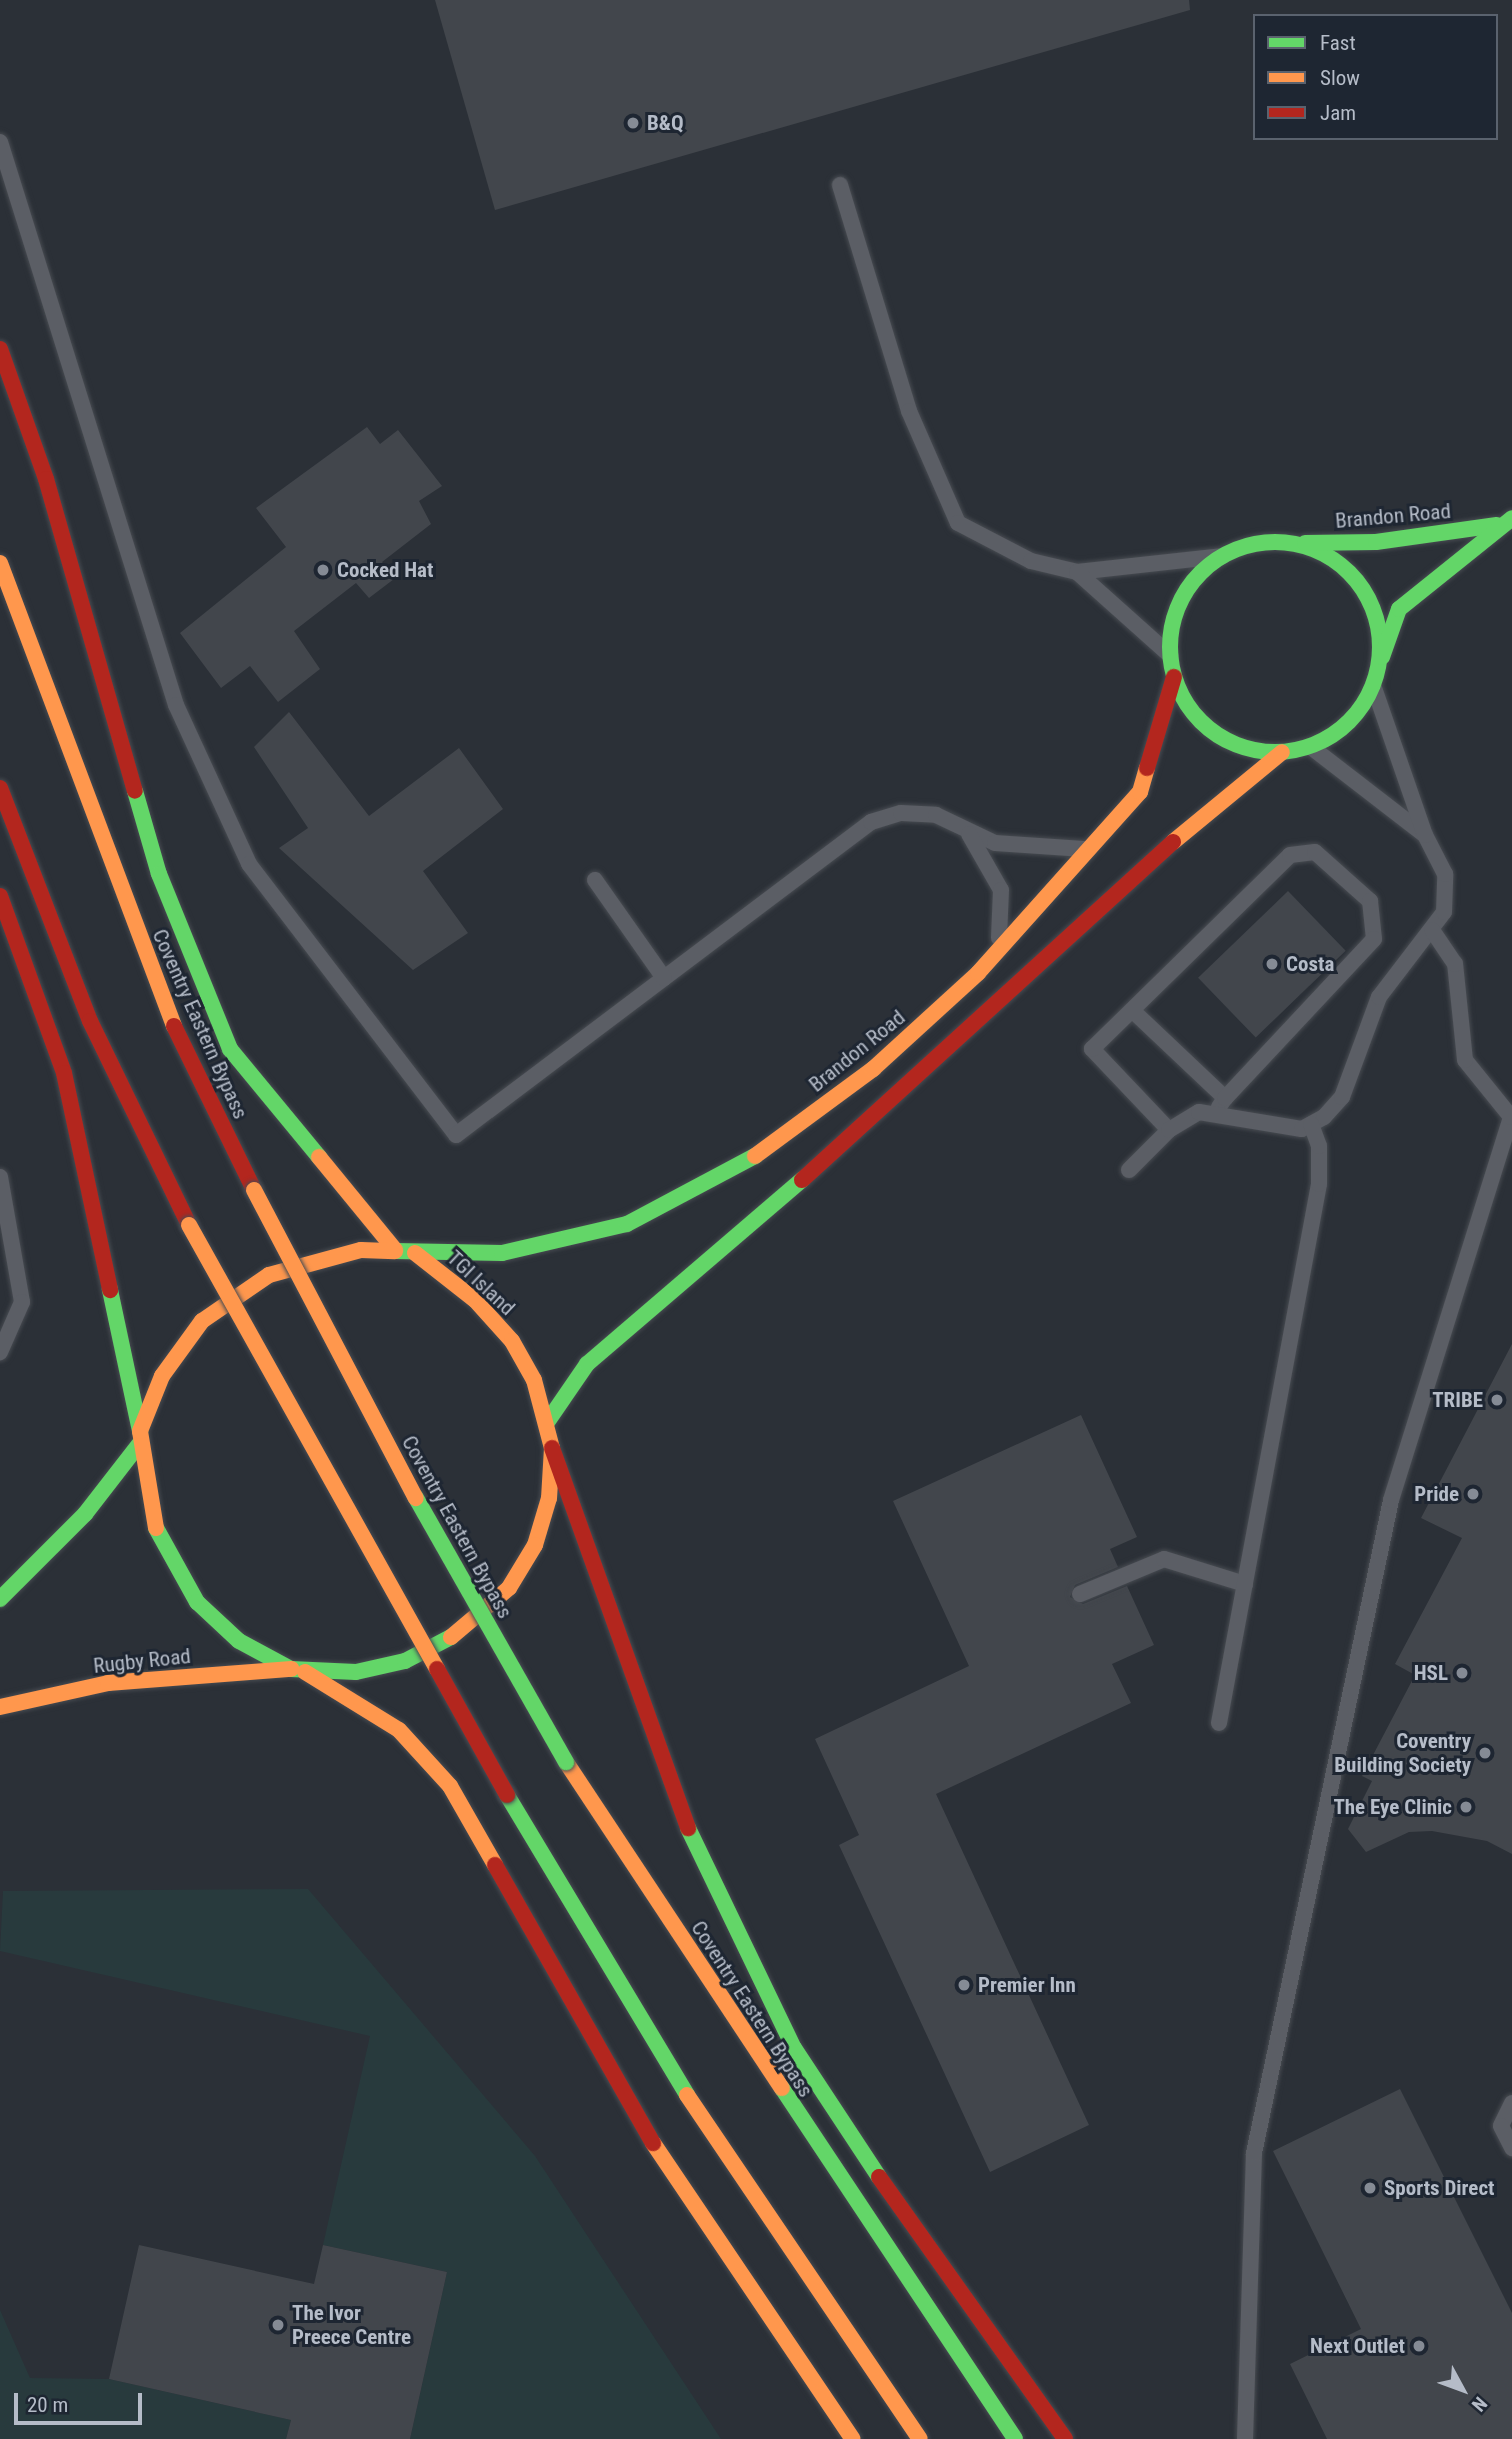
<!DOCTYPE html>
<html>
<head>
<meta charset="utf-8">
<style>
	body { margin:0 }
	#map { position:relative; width:1512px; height:2439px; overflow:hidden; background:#2b3037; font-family:"Roboto Condensed",sans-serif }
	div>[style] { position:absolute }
	.green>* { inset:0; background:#283a3d }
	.building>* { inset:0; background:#42464c; transform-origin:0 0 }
	.roads { filter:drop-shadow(0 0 2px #474b51) drop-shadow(0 0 2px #474b51) }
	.lane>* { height:16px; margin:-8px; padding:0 8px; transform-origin:8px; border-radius:8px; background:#5b5e65 }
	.fast>* { height:16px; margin:-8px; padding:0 8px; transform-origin:8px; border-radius:8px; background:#63d668 }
	.fast>.ring { margin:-8px; padding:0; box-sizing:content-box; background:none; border:16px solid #63d668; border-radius:50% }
	.slow>* { height:16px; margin:-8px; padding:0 8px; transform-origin:8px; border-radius:8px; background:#ff974d }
	.jam>* { height:16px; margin:-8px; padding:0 8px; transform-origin:8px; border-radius:8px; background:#b3261e }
	.bridges { filter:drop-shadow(0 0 2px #484c53) drop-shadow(0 0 2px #484c53) }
	.fast-bridge>* { height:16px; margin:-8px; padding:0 8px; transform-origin:8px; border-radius:8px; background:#63d668 }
	.slow-bridge>* { height:16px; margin:-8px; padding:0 8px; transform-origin:8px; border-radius:8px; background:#ff974d }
	.jam-bridge>* { height:16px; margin:-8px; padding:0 8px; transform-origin:8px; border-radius:8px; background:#b3261e }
	.dots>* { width:19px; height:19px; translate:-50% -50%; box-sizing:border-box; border:4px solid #1e2632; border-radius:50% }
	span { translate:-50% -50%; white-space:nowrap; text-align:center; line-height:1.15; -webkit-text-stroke:6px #1e2632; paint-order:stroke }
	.poi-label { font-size:21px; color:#b5bcc8; font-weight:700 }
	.left { translate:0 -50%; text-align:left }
	.right { translate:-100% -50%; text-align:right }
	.street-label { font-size:21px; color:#b5bcc8 }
	.legend { position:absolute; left:1253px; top:14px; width:245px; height:126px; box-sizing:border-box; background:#1e2632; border:2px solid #5a626e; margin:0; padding:9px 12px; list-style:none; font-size:21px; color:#b5bcc8 }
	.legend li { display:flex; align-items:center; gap:14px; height:35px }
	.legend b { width:35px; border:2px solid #5a626e }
	.north { position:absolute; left:1428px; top:2355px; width:70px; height:70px; -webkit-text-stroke:5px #1e2632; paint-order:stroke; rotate:131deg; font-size:19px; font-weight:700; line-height:28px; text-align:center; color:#b5bcc8 }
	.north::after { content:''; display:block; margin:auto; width:24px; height:32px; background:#b5bcc8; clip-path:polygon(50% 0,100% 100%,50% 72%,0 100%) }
	.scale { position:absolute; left:14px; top:2393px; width:128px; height:32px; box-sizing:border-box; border:4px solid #b5bcc8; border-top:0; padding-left:9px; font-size:21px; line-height:24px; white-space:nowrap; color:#b5bcc8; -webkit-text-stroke:5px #1e2632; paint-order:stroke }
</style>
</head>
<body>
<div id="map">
	<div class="green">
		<div style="clip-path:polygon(308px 1889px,535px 2156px,721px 2439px,410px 2439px,447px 2272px,323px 2245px,370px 2036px,0 1951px,3px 1891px)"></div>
		<div style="clip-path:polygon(0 2310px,30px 2378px,109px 2379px,291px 2420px,286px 2439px,0 2439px)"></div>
	</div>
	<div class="building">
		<div style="clip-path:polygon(435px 0,1189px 0,1190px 10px,495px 210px)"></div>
		<div style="clip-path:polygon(367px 427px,380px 444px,398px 430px,442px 486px,419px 501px,431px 524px,382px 562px,394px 579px,369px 598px,356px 583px,294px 631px,320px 669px,278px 702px,250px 666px,221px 688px,180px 633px,286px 547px,256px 508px)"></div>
		<div style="clip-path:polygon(289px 712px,369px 816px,459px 748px,503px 809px,423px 871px,468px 933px,413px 970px,279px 848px,308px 828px,254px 747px)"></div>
		<div style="left:1288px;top:891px;width:83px;height:125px;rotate:46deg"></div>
		<div style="clip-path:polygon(1512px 1344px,1512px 1854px,1487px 1841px,1432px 1831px,1409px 1832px,1366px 1852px,1348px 1829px,1372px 1781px,1362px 1776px,1415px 1675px,1395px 1664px,1462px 1538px,1421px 1518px)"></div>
		<div style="clip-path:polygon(1081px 1415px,1137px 1537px,1110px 1549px,1118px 1567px,1075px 1585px,1070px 1597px,1083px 1604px,1127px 1586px,1154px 1645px,1112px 1664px,1131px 1703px,936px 1794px,1089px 2125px,990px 2172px,839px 1845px,859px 1835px,815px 1739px,969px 1666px,893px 1501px)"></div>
		<div style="clip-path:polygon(1400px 2089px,1512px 2313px,1512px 2439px,1327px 2439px,1290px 2364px,1361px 2329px,1273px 2151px)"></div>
		<div style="clip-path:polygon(139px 2245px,314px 2284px,323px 2245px,447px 2272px,410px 2439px,286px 2439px,291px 2420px,109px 2379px)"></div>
	</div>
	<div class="roads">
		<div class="lane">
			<div style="left:0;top:142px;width:590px;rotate:72.64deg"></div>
			<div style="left:176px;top:705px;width:175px;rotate:65.3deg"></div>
			<div style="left:249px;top:864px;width:341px;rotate:52.6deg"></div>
			<div style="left:456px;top:1135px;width:520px;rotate:-37.02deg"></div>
			<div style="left:871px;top:822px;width:31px;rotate:-17deg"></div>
			<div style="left:901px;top:813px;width:35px;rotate:3deg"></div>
			<div style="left:936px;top:815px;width:65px;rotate:25.4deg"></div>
			<div style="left:995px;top:843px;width:89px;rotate:3.9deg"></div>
			<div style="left:840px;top:185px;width:236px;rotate:73deg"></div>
			<div style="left:909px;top:411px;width:122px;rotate:66.4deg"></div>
			<div style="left:958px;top:523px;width:82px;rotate:27.5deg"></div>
			<div style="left:1031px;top:561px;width:47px;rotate:13.4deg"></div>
			<div style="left:1077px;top:572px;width:147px;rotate:-6.3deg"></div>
			<div style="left:1077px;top:572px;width:126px;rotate:41.8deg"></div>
			<div style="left:1311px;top:747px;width:144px;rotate:37.7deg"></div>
			<div style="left:969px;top:834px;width:64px;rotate:60.3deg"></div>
			<div style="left:1001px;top:890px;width:48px;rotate:92.4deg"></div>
			<div style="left:595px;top:880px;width:120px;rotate:54.9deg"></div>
			<div style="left:1133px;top:1011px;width:127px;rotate:43.4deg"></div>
			<div style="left:1225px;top:1098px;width:11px;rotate:124deg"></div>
			<div style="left:1169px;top:1130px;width:112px;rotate:-133.5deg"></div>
			<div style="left:1092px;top:1049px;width:277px;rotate:-44.4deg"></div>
			<div style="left:1290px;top:855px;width:25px;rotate:-7deg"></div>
			<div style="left:1315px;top:852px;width:74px;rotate:41.7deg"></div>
			<div style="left:1370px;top:901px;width:38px;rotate:84deg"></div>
			<div style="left:1374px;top:939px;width:218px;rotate:133.1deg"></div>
			<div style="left:1129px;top:1170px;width:57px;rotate:-45deg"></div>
			<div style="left:1169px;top:1130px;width:35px;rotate:-31deg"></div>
			<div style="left:1199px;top:1112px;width:104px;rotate:9.4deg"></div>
			<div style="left:1302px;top:1129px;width:25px;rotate:-29deg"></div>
			<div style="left:1324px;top:1117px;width:27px;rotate:-48deg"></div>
			<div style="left:1342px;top:1097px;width:107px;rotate:-69.7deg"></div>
			<div style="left:1379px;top:997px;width:107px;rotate:-52.6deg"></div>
			<div style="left:1444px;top:912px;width:38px;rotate:-88deg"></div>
			<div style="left:1445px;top:874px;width:44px;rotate:-117.1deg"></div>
			<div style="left:1425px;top:835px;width:159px;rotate:-109.1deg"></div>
			<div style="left:0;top:1177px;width:127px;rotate:80deg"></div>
			<div style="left:22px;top:1302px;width:55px;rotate:113.7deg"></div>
			<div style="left:1080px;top:1594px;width:91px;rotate:-22.6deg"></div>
			<div style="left:1164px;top:1559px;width:85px;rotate:17.2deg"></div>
			<div style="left:1219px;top:1723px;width:548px;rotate:-79.49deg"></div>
			<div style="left:1319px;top:1184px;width:38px;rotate:-90deg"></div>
			<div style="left:1319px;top:1146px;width:23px;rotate:-110deg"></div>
			<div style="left:1512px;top:2103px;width:25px;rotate:116deg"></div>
			<div style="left:1501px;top:2126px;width:25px;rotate:63deg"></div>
			<div style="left:1245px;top:2439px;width:286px;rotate:-88.2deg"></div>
			<div style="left:1254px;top:2153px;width:667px;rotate:-78.15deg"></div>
			<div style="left:1391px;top:1500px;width:401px;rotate:-72.6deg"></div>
			<div style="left:1511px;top:1117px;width:73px;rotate:-128.9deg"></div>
			<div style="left:1465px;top:1060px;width:97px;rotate:-95.9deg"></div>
			<div style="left:1455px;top:964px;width:41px;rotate:-124.1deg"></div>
		</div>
		<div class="fast">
			<div class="ring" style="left:1170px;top:542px;width:194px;height:194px"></div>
			<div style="left:1305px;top:543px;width:71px;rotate:-0.8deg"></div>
			<div style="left:1376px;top:542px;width:122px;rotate:-8deg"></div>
			<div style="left:1382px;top:657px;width:51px;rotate:-70.5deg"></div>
			<div style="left:1399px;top:609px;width:145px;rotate:-38.8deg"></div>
			<div style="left:135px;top:791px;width:86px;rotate:73.9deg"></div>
			<div style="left:159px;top:874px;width:189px;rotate:67.9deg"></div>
			<div style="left:230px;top:1049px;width:140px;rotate:50.5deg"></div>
			<div style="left:395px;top:1251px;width:107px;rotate:1.1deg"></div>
			<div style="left:502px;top:1253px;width:128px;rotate:-13.1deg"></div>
			<div style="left:627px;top:1224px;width:145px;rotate:-28deg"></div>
			<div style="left:110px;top:1290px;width:144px;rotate:78deg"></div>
			<div style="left:548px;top:1421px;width:69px;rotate:-55.6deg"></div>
			<div style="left:587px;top:1364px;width:283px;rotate:-40.6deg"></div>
			<div style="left:156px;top:1528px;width:85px;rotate:61deg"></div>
			<div style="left:197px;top:1602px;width:57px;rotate:42.9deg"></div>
			<div style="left:239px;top:1641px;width:59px;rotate:28.3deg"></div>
			<div style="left:291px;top:1669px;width:65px;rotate:2.6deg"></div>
			<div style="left:356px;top:1672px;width:50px;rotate:-12.7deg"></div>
			<div style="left:405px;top:1661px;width:52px;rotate:-27.6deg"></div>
			<div style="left:0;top:1599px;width:120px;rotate:-45deg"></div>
			<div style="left:85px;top:1514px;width:90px;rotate:-52.2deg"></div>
			<div style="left:507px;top:1795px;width:350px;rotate:59deg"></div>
			<div style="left:688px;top:1828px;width:244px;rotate:64.3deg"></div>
			<div style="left:794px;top:2048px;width:154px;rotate:56.6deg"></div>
			<div style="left:782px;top:2088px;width:421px;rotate:56.4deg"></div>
		</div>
		<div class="slow">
			<div style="left:0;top:563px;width:495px;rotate:69.4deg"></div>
			<div style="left:1173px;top:842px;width:141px;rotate:-39.5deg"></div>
			<div style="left:755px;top:1156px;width:147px;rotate:-36.4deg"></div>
			<div style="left:873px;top:1069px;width:142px;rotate:-42.4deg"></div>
			<div style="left:978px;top:973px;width:243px;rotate:-48.2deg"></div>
			<div style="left:1140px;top:792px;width:25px;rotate:-74deg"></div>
			<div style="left:319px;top:1157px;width:120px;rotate:50.7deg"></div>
			<div style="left:415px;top:1253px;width:76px;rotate:38.1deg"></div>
			<div style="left:475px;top:1300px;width:55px;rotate:47.9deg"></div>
			<div style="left:512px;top:1341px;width:45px;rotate:60.6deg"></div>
			<div style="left:534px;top:1380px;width:70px;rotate:75.2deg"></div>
			<div style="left:552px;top:1448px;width:50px;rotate:93.4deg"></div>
			<div style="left:549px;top:1498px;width:49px;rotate:106.6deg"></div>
			<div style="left:535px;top:1545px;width:50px;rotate:121.2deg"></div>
			<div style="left:509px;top:1588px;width:76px;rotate:139.8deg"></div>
			<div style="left:156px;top:1528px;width:98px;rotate:-99.4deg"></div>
			<div style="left:140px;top:1431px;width:59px;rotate:-68.2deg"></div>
			<div style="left:162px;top:1376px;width:68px;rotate:-54deg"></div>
			<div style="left:202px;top:1321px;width:81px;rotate:-34.5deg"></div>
			<div style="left:269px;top:1275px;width:95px;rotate:-15.2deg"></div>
			<div style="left:361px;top:1250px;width:34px;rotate:2deg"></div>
			<div style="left:305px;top:1672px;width:110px;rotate:31.7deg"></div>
			<div style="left:399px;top:1730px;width:76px;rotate:47.7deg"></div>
			<div style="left:450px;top:1786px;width:91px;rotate:60.3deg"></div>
			<div style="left:0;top:1707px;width:111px;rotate:-12.5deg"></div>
			<div style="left:108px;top:1683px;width:184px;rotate:-4.4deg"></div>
			<div style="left:566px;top:1762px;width:391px;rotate:56.5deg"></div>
			<div style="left:687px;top:2095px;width:415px;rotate:55.9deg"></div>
			<div style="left:653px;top:2143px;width:357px;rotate:56deg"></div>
		</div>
		<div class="jam">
			<div style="left:0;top:349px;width:138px;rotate:70.5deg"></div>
			<div style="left:46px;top:479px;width:324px;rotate:74.1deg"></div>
			<div style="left:1147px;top:768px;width:95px;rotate:-73.5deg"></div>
			<div style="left:0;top:788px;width:250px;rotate:68.9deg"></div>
			<div style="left:90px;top:1021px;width:227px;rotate:64.1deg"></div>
			<div style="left:0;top:896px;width:188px;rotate:70.1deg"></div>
			<div style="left:64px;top:1073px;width:222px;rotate:78deg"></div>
			<div style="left:174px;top:1026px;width:182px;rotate:64deg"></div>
			<div style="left:802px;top:1180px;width:502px;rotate:-42.34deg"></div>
			<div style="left:552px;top:1448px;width:404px;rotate:70.3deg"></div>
			<div style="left:495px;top:1865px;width:320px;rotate:60.4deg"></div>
			<div style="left:879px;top:2177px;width:321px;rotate:54.6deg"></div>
		</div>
	</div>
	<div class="bridges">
		<div class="fast-bridge">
			<div style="left:416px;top:1498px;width:304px;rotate:60.4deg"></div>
		</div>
		<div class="slow-bridge">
			<div style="left:254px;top:1190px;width:348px;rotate:62.3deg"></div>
			<div style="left:189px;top:1225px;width:509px;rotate:60.81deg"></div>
		</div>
		<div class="jam-bridge">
			<div style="left:437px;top:1669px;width:144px;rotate:60.9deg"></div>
		</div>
	</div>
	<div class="dots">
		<div style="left:633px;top:123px;background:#858b95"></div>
		<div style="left:323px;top:570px;background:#858b95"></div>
		<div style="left:1272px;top:964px;background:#858b95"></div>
		<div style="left:1497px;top:1400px;background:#858b95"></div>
		<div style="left:1473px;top:1494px;background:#858b95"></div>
		<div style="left:1462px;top:1673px;background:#858b95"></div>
		<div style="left:1485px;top:1753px;background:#858b95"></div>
		<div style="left:1466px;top:1807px;background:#858b95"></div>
		<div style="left:964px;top:1985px;background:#858b95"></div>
		<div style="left:1370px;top:2188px;background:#858b95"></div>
		<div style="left:278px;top:2325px;background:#858b95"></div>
		<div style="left:1419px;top:2346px;background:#858b95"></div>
	</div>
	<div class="poi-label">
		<span class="left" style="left:647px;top:123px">B&amp;Q</span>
		<span class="left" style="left:337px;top:570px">Cocked Hat</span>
		<span class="left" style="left:1286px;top:964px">Costa</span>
		<span class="right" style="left:1483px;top:1400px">TRIBE</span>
		<span class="right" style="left:1459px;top:1494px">Pride</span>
		<span class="right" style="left:1448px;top:1673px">HSL</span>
		<span class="right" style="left:1471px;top:1753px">Coventry<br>Building Society</span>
		<span class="right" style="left:1452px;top:1807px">The Eye Clinic</span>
		<span class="left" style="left:978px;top:1985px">Premier Inn</span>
		<span class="left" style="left:1384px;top:2188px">Sports Direct</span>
		<span class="left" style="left:292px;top:2325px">The Ivor<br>Preece Centre</span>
		<span class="right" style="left:1405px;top:2346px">Next Outlet</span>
	</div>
	<div class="street-label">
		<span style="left:1393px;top:516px;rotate:-5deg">Brandon Road</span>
		<span style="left:200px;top:1024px;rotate:66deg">Coventry Eastern Bypass</span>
		<span style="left:857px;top:1051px;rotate:-39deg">Brandon Road</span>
		<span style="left:481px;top:1283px;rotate:43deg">TGI Island</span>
		<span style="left:457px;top:1527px;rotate:61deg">Coventry Eastern Bypass</span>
		<span style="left:142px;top:1661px;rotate:-6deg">Rugby Road</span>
		<span style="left:752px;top:2009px;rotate:57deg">Coventry Eastern Bypass</span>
	</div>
	<ul class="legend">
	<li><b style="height:9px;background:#63d668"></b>Fast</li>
	<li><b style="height:9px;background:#ff974d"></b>Slow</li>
	<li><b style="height:9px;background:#b3261e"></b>Jam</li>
	</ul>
	<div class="north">N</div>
	<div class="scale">20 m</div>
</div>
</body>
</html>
